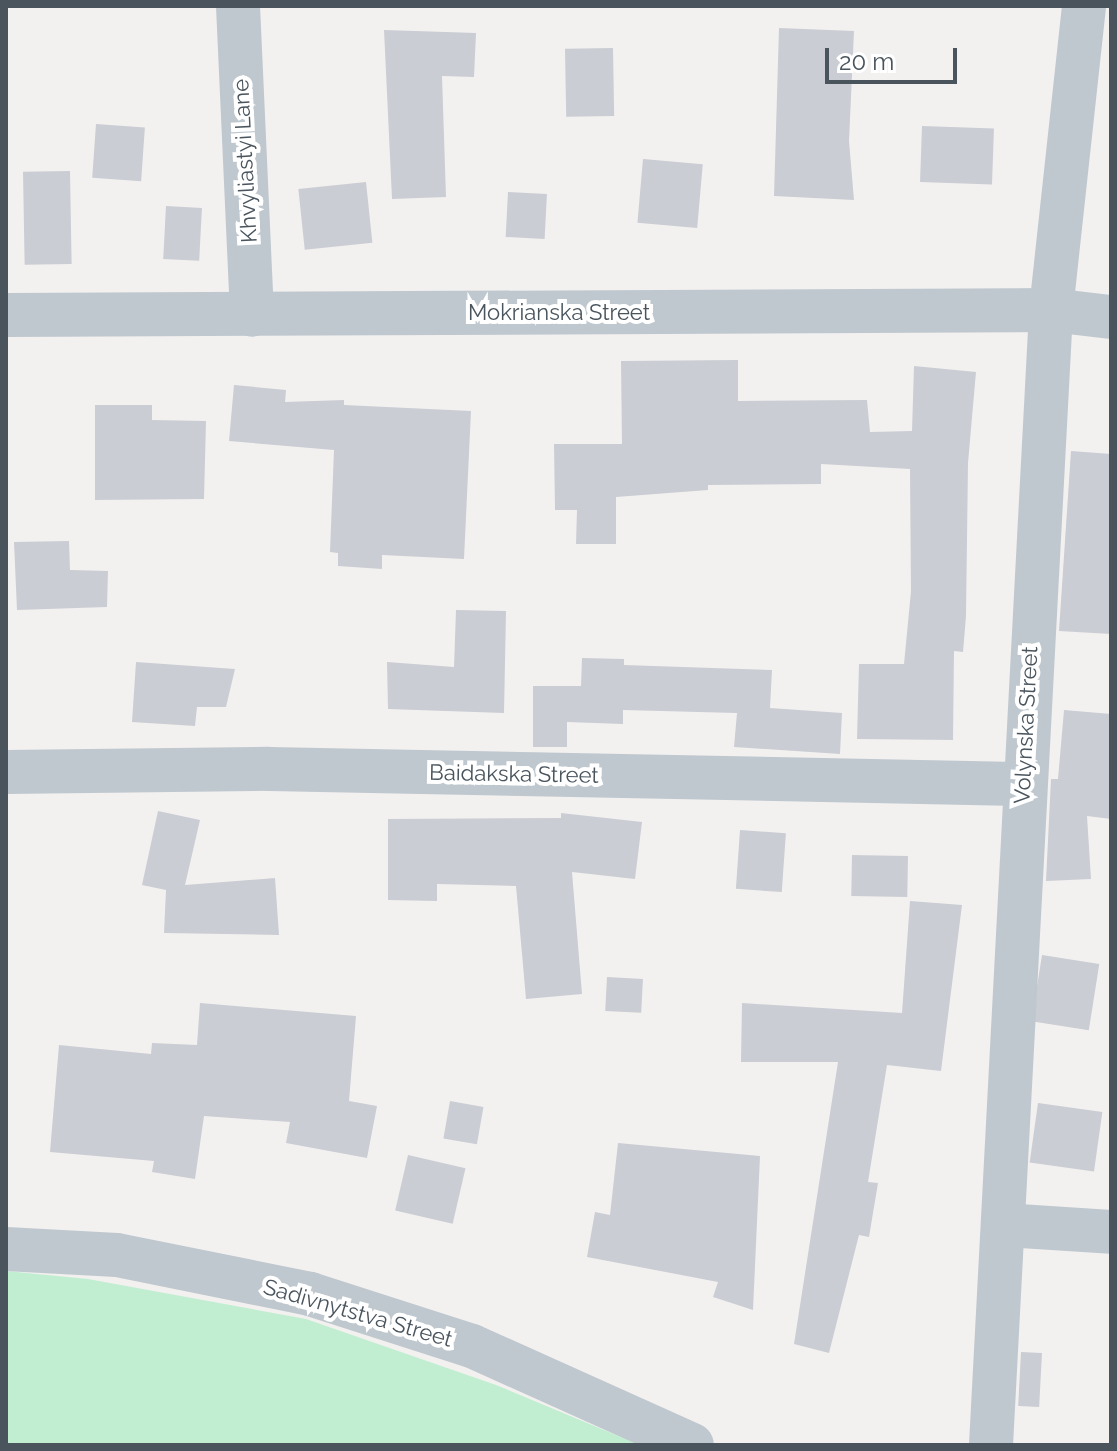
<!DOCTYPE html>
<html>
<head>
<meta charset="utf-8">
<style>
	body { margin:0 }
	#map { position:relative; width:1117px; height:1451px; overflow:hidden; background:#f3f0f0; font-family:Raleway,sans-serif }
	div>[style] { position:absolute }
	.green>* { inset:0; background:#c1eed1 }
	.building>* { inset:0; background:#cacdd3; transform-origin:0 0 }
	.minor>* { height:44px; margin:-22px; padding:0 22px; transform-origin:22px; border-radius:22px; background:#bfc8ce }
	.tertiary>* { height:44px; margin:-22px; padding:0 22px; transform-origin:22px; border-radius:22px; background:#bfc8ce }
	span { translate:-50% -50%; white-space:nowrap; text-align:center; line-height:1.15; -webkit-text-stroke:8px #fff; paint-order:stroke }
	.street-label { font-size:22px; color:#49545d }
	.frame { position:absolute; inset:0; border:8px solid #49545d; pointer-events:none }
	.scale { position:absolute; left:825px; top:48px; width:132px; height:36px; box-sizing:border-box; border:4px solid #49545d; border-top:0; padding-left:10px; font-size:24px; line-height:28px; white-space:nowrap; color:#49545d; -webkit-text-stroke:6px #fff; paint-order:stroke }
</style>
</head>
<body>
<div id="map">
	<div class="green">
		<div style="clip-path:polygon(6px 1271px,88px 1279px,306px 1319px,496px 1385px,640px 1445px,6px 1445px)"></div>
	</div>
	<div class="building">
		<div style="clip-path:polygon(779px 28px,854px 31px,849px 141px,854px 200px,774px 196px)"></div>
		<div style="clip-path:polygon(384px 30px,476px 33px,474px 77px,442px 76px,446px 197px,392px 199px)"></div>
		<div style="left:613px;top:48px;width:68px;height:48px;rotate:89deg"></div>
		<div style="left:96px;top:124px;width:49px;height:54px;rotate:4deg"></div>
		<div style="left:922px;top:126px;width:72px;height:56px;rotate:2deg"></div>
		<div style="left:643px;top:159px;width:60px;height:64px;rotate:5deg"></div>
		<div style="left:70px;top:171px;width:93px;height:47px;rotate:89deg"></div>
		<div style="left:366px;top:182px;width:61px;height:68px;rotate:84deg"></div>
		<div style="left:508px;top:192px;width:39px;height:45px;rotate:3deg"></div>
		<div style="left:166px;top:206px;width:36px;height:53px;rotate:3deg"></div>
		<div style="clip-path:polygon(738px 360px,738px 401px,867px 400px,870px 432px,912px 431px,914px 366px,976px 372px,968px 463px,966px 616px,963px 652px,954px 651px,953px 740px,857px 739px,859px 664px,904px 664px,911px 591px,910px 469px,821px 464px,821px 484px,708px 485px,708px 490px,616px 497px,616px 544px,576px 544px,577px 510px,555px 510px,554px 444px,622px 444px,621px 361px)"></div>
		<div style="clip-path:polygon(234px 385px,286px 390px,285px 402px,344px 400px,344px 405px,471px 411px,464px 559px,382px 555px,382px 569px,338px 566px,338px 553px,330px 552px,334px 450px,229px 441px)"></div>
		<div style="clip-path:polygon(95px 405px,152px 405px,152px 420px,206px 421px,204px 499px,95px 500px)"></div>
		<div style="clip-path:polygon(1071px 451px,1111px 454px,1111px 634px,1059px 631px)"></div>
		<div style="clip-path:polygon(69px 541px,70px 570px,108px 571px,107px 607px,17px 610px,14px 542px)"></div>
		<div style="clip-path:polygon(456px 610px,506px 611px,504px 713px,388px 709px,387px 662px,454px 667px)"></div>
		<div style="clip-path:polygon(582px 658px,624px 659px,624px 665px,772px 670px,770px 708px,842px 713px,840px 754px,734px 747px,737px 713px,623px 710px,623px 724px,567px 722px,567px 747px,533px 747px,533px 686px,581px 686px)"></div>
		<div style="clip-path:polygon(136px 662px,235px 669px,226px 707px,197px 707px,195px 726px,132px 722px)"></div>
		<div style="clip-path:polygon(1064px 710px,1111px 714px,1111px 819px,1087px 816px,1091px 879px,1046px 881px,1051px 779px,1058px 779px)"></div>
		<div style="clip-path:polygon(158px 811px,200px 820px,185px 885px,275px 878px,279px 935px,164px 933px,166px 890px,142px 885px)"></div>
		<div style="clip-path:polygon(561px 813px,642px 822px,635px 879px,572px 872px,582px 994px,526px 999px,516px 886px,437px 884px,437px 901px,388px 900px,388px 819px,561px 818px)"></div>
		<div style="left:740px;top:830px;width:46px;height:59px;rotate:4deg"></div>
		<div style="left:852px;top:855px;width:56px;height:41px;rotate:1deg"></div>
		<div style="clip-path:polygon(910px 901px,962px 905px,941px 1071px,887px 1065px,868px 1182px,878px 1183px,869px 1237px,859px 1235px,829px 1353px,794px 1344px,838px 1062px,741px 1062px,742px 1003px,902px 1013px)"></div>
		<div style="left:1042px;top:955px;width:58px;height:67px;rotate:9deg"></div>
		<div style="left:607px;top:977px;width:36px;height:34px;rotate:3deg"></div>
		<div style="clip-path:polygon(200px 1003px,356px 1016px,349px 1101px,377px 1106px,367px 1158px,286px 1143px,290px 1122px,204px 1116px,195px 1179px,152px 1172px,154px 1161px,50px 1152px,59px 1045px,151px 1054px,152px 1043px,197px 1045px)"></div>
		<div style="left:450px;top:1101px;width:34px;height:38px;rotate:10deg"></div>
		<div style="left:1038px;top:1103px;width:65px;height:60px;rotate:8deg"></div>
		<div style="clip-path:polygon(618px 1143px,760px 1156px,753px 1310px,713px 1297px,718px 1282px,587px 1257px,595px 1212px,610px 1215px)"></div>
		<div style="left:408px;top:1155px;width:59px;height:57px;rotate:13deg"></div>
		<div style="left:1021px;top:1352px;width:21px;height:54px;rotate:3deg"></div>
	</div>
	<div class="minor">
		<div style="left:238px;top:6px;width:309px;rotate:87.4deg"></div>
		<div style="left:6px;top:315px;width:1045px;rotate:-0.27deg"></div>
		<div style="left:1051px;top:310px;width:60px;rotate:6.7deg"></div>
		<div style="left:6px;top:772px;width:263px;rotate:-0.7deg"></div>
		<div style="left:269px;top:769px;width:754px;rotate:1.14deg"></div>
		<div style="left:1004px;top:1225px;width:107px;rotate:3.7deg"></div>
		<div style="left:991px;top:1445px;width:1137px;rotate:-86.97deg"></div>
		<div style="left:1051px;top:310px;width:306px;rotate:-83.8deg"></div>
	</div>
	<div class="tertiary">
		<div style="left:6px;top:1249px;width:111px;rotate:3.1deg"></div>
		<div style="left:117px;top:1255px;width:197px;rotate:11.4deg"></div>
		<div style="left:310px;top:1294px;width:170px;rotate:17.8deg"></div>
		<div style="left:472px;top:1346px;width:241px;rotate:24.2deg"></div>
	</div>
	<div class="street-label">
		<span style="left:245px;top:161px;rotate:-93deg">Khvyliastyi Lane</span>
		<span style="left:559px;top:313px">Mokrianska Street</span>
		<span style="left:1026px;top:725px;rotate:-87deg">Volynska Street</span>
		<span style="left:514px;top:774px;rotate:1deg">Baidakska Street</span>
		<span style="left:358px;top:1313px;rotate:16deg">Sadivnytstva Street</span>
	</div>
	<div class="frame"></div>
	<div class="scale">20 m</div>
</div>
</body>
</html>
